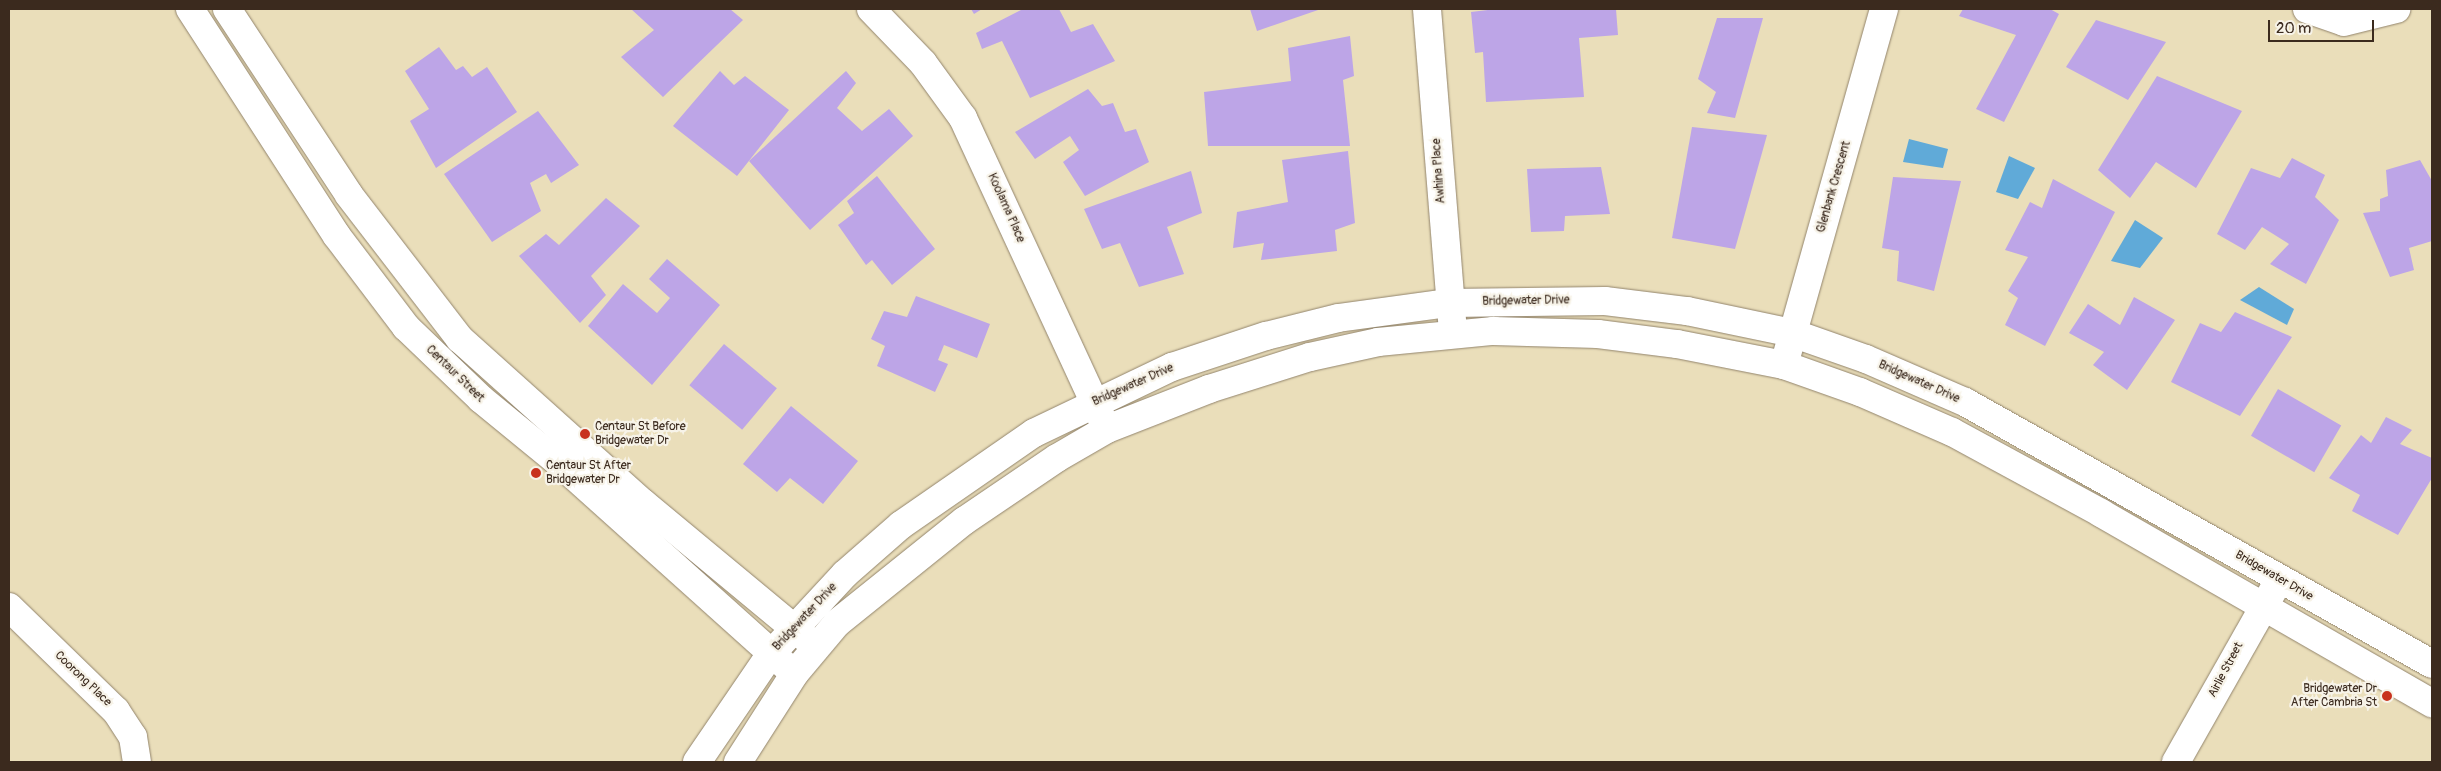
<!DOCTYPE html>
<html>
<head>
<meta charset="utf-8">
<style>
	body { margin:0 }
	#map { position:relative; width:2441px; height:771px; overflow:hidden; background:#eadeba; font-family:Pangolin,sans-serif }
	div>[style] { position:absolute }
	.water>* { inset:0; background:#60aad8 }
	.building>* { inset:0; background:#bda5e7; transform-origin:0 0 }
	.roads { filter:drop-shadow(0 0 1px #92846c) drop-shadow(0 0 1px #92846c) }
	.minor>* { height:28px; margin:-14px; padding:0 14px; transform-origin:14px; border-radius:14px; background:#fff }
	.tertiary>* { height:28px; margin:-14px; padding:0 14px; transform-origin:14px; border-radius:14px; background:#fff }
	.dots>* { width:14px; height:14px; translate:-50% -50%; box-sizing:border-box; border:2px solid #f7f3e8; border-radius:50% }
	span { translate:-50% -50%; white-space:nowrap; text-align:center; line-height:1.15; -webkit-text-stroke:4.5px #f7f3e8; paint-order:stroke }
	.street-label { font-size:12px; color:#3b2a1e }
	.poi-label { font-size:12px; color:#3b2a1e }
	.left { translate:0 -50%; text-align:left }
	.right { translate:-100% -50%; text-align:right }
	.frame { position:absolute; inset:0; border:10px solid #3b2a1e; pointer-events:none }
	.scale { position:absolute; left:2268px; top:20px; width:106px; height:22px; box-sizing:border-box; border:2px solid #3b2a1e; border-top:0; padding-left:6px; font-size:15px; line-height:18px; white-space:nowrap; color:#3b2a1e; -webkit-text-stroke:4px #f7f3e8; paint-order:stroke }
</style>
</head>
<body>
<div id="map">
	<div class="water">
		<div style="clip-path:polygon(1909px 139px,1948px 149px,1943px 168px,1903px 162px)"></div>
		<div style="clip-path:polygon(2009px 156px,2035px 168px,2018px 199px,1996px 192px)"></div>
		<div style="clip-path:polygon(2135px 220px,2163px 238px,2140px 268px,2111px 261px)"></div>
		<div style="clip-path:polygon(2259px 287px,2294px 309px,2287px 325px,2240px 300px)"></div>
	</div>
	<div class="building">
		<div style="clip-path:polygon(631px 9px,730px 9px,743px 20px,663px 97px,621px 57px,654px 30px)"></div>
		<div style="clip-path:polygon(971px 9px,982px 9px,974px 14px)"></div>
		<div style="clip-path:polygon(1023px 9px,1059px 9px,1071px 32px,1093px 24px,1115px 61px,1030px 98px,1002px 41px,982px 49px,976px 33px)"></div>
		<div style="clip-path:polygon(1250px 9px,1321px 9px,1257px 31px)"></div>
		<div style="clip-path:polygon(1496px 9px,1616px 9px,1618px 35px,1579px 38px,1584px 97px,1486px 102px,1483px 52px,1475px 53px,1471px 12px)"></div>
		<div style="clip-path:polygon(1963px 9px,2050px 9px,2059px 14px,2004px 122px,1976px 109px,2016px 35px,1959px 16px)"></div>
		<div style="clip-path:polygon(1717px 18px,1763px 18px,1735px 118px,1707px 113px,1716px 92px,1698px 79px)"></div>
		<div style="clip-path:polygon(2096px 20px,2166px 42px,2128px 100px,2066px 67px)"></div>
		<div style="clip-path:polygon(1350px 36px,1354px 76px,1343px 80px,1350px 146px,1208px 146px,1204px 92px,1291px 81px,1288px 48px)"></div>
		<div style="clip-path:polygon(439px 47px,456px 70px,463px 66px,472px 77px,487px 67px,517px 112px,436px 168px,410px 121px,429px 109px,405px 71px)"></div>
		<div style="clip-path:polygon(720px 71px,734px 85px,745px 76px,789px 110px,737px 176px,673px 126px)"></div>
		<div style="clip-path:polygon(846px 71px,856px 83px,837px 108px,862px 131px,889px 109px,913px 136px,810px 230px,749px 161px)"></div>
		<div style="clip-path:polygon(2157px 76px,2242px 111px,2196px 188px,2156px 162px,2130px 198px,2098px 170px)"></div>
		<div style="clip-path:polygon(1088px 89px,1102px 106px,1113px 103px,1125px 132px,1136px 129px,1149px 162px,1085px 196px,1063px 162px,1079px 150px,1070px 136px,1035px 159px,1015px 132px)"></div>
		<div style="clip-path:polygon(538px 111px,579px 165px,551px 183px,546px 174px,530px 183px,541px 211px,492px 242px,444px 174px)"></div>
		<div style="clip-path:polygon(1692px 127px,1767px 135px,1735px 249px,1672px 238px)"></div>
		<div style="clip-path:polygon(1348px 151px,1355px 223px,1335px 230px,1337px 251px,1261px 260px,1264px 243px,1233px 248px,1237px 212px,1288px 202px,1282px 160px)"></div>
		<div style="clip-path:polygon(2292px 158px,2325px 175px,2315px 197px,2339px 220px,2306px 284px,2270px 264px,2289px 244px,2262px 227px,2245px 250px,2217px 234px,2251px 168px,2280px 178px)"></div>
		<div style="clip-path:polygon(2420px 160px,2432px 181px,2432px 241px,2409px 248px,2414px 270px,2390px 277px,2363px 213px,2380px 211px,2380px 199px,2388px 196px,2386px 170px)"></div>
		<div style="clip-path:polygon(1601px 167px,1610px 214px,1565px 216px,1564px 231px,1531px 232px,1527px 169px)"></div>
		<div style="clip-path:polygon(1191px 171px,1202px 213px,1167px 227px,1184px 274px,1139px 287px,1120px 243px,1102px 249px,1084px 209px)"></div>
		<div style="clip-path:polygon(877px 176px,935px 249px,892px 285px,872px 260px,866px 265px,838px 225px,854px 213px,847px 201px)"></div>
		<div style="clip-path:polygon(1893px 177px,1961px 181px,1934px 291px,1897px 281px,1899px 251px,1882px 248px)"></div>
		<div style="clip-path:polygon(2053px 179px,2115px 212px,2045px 346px,2005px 325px,2018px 298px,2008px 291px,2028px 257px,2005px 250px,2030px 202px,2042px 208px)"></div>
		<div style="clip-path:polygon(606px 198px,640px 226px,591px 276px,606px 295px,580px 323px,519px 256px,546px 234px,559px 245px)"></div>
		<div style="clip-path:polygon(667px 259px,720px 305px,652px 385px,588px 326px,623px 284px,657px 313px,670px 298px,649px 279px)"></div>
		<div style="clip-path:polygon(916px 296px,990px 324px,977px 358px,944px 345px,938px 360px,948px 364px,935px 392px,877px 366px,885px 346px,871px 339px,884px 311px,907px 317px)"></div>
		<div style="clip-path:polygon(2134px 297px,2175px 320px,2127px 390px,2093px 365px,2104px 352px,2069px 333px,2088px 304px,2120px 325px)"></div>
		<div style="clip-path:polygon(2235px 312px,2292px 337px,2240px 416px,2171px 382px,2200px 323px,2221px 332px)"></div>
		<div style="left:724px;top:344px;width:69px;height:54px;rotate:40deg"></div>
		<div style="left:2278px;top:389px;width:73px;height:54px;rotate:30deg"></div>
		<div style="clip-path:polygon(791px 406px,858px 461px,823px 504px,790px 478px,777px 492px,743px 464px)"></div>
		<div style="clip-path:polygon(2386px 417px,2412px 430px,2400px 444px,2432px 458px,2432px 478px,2398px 535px,2352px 511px,2360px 495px,2329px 478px,2361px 435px,2371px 443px)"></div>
	</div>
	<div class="roads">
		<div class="minor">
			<div style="left:871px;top:9px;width:75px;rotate:46.1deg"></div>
			<div style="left:923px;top:63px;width:68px;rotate:54deg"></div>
			<div style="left:963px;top:118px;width:338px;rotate:65.2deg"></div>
			<div style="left:1427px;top:9px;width:325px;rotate:85.4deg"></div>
			<div style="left:2307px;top:9px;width:39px;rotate:19deg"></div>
			<div style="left:2344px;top:22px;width:54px;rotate:-14deg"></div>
			<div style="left:1784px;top:365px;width:370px;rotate:-74.3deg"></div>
			<div style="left:9px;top:607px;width:149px;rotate:44.2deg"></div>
			<div style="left:116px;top:711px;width:31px;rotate:57deg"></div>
			<div style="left:133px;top:737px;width:25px;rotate:81deg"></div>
			<div style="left:2176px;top:762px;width:209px;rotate:-60.5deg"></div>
		</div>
		<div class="tertiary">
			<div style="left:190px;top:9px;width:270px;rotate:57.1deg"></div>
			<div style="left:337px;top:236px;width:114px;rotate:52.8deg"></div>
			<div style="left:406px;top:327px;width:104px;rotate:43.8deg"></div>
			<div style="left:481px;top:399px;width:107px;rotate:39.3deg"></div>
			<div style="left:564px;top:467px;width:298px;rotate:41.9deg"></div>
			<div style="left:227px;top:9px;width:222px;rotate:56.7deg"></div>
			<div style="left:349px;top:195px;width:182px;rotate:52.4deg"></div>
			<div style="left:460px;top:339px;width:246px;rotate:41.9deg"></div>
			<div style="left:643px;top:503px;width:213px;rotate:39.7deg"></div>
			<div style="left:697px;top:762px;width:130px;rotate:-55.7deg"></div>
			<div style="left:770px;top:655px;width:110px;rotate:-47.2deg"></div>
			<div style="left:845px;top:574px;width:74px;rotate:-41.2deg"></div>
			<div style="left:901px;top:525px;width:162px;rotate:-34.7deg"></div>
			<div style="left:1034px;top:433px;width:153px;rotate:-25.6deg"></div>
			<div style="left:1172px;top:367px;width:99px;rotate:-18.3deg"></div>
			<div style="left:1266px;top:336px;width:74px;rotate:-14deg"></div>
			<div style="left:1338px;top:318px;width:112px;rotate:-7.7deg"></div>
			<div style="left:1449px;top:303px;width:156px;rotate:-0.7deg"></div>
			<div style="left:1605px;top:301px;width:83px;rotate:7deg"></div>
			<div style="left:1687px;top:311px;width:107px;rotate:11.8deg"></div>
			<div style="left:1792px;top:333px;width:78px;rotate:19.4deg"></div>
			<div style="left:1866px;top:359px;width:108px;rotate:23.5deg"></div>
			<div style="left:1965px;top:402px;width:535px;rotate:29.29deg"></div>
			<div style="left:738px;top:762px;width:106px;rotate:-57.4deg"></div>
			<div style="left:795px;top:673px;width:65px;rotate:-50deg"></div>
			<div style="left:837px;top:623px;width:163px;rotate:-38.8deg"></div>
			<div style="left:964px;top:521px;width:112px;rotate:-34.1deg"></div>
			<div style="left:1057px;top:458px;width:58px;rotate:-30.1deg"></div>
			<div style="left:1107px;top:429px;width:110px;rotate:-21.4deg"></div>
			<div style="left:1209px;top:389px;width:106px;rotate:-17.6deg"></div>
			<div style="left:1310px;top:357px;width:70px;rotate:-12.4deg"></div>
			<div style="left:1378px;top:342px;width:116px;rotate:-5.5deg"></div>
			<div style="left:1493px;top:331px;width:105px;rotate:1.6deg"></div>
			<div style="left:1598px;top:334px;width:80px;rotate:7.2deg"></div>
			<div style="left:1677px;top:344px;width:109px;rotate:11.1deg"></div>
			<div style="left:1784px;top:365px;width:81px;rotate:19.6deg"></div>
			<div style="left:1860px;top:392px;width:100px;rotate:23.5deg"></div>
			<div style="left:1952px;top:432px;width:170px;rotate:28.5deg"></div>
			<div style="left:2101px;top:513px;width:382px;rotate:29.9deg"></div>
		</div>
	</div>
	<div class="dots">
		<div style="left:585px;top:434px;background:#c8321e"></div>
		<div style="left:536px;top:473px;background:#c8321e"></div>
		<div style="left:2387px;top:696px;background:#c8321e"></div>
	</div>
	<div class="street-label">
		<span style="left:1439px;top:171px;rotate:-94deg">Awhina Place</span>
		<span style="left:1834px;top:187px;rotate:-74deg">Glenbank Crescent</span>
		<span style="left:1006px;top:208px;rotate:66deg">Koolama Place</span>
		<span style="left:1526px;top:301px;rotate:-1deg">Bridgewater Drive</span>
		<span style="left:455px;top:374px;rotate:44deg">Centaur Street</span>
		<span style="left:1919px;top:382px;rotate:24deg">Bridgewater Drive</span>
		<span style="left:1133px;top:385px;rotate:-24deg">Bridgewater Drive</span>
		<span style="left:2274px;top:576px;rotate:30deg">Bridgewater Drive</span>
		<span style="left:805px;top:617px;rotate:-47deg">Bridgewater Drive</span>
		<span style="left:2226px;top:670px;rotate:-62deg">Airlie Street</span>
		<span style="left:83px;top:679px;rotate:44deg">Coorong Place</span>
	</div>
	<div class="poi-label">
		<span class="left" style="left:595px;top:434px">Centaur St Before<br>Bridgewater Dr</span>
		<span class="left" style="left:546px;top:473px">Centaur St After<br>Bridgewater Dr</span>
		<span class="right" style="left:2377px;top:696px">Bridgewater Dr<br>After Cambria St</span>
	</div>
	<div class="frame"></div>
	<div class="scale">20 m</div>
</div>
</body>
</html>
